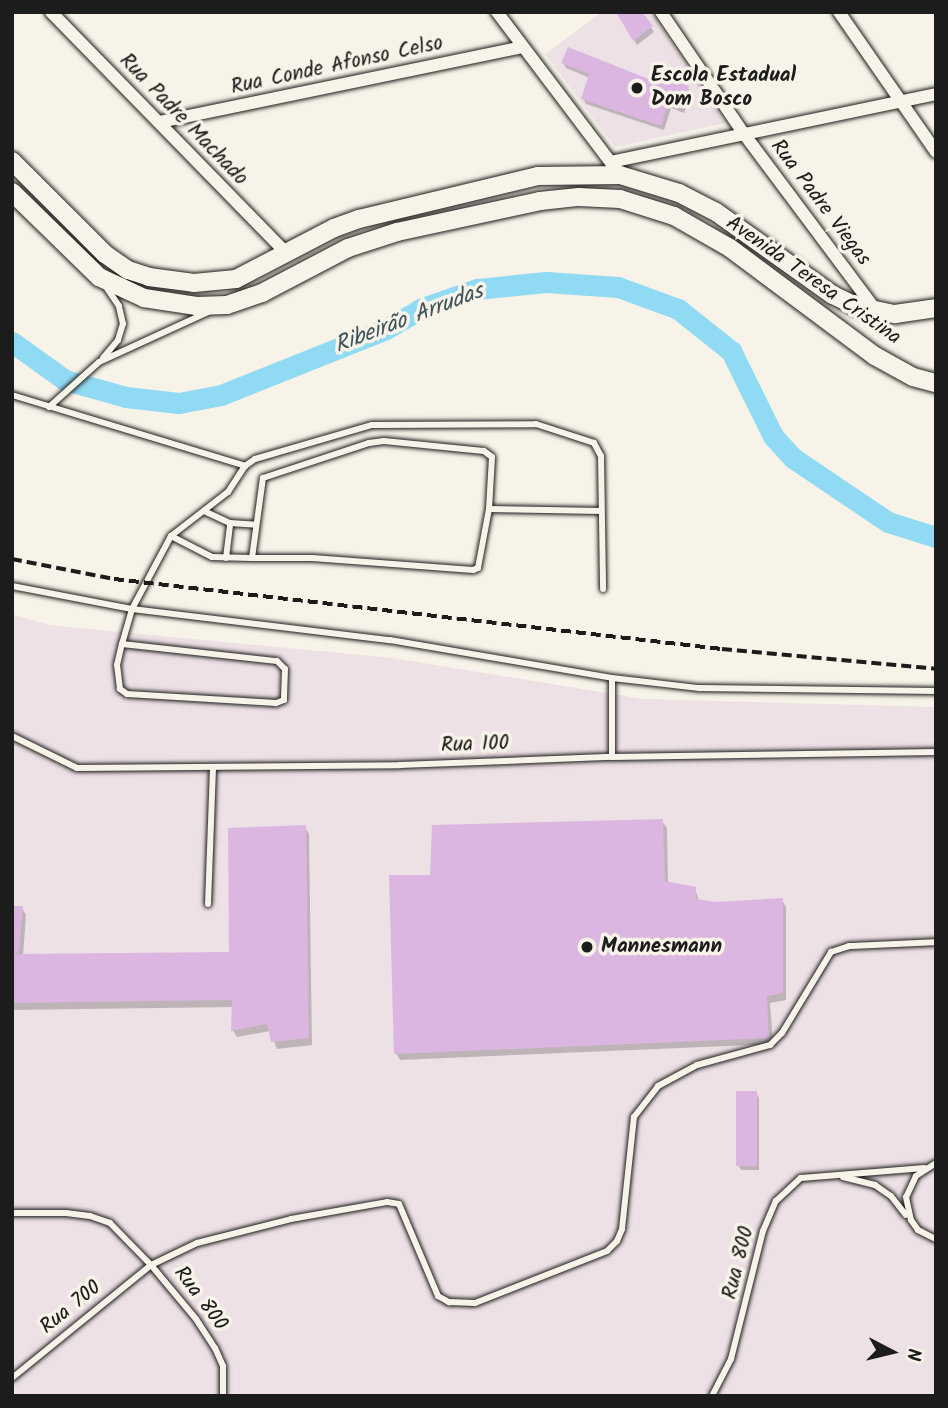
<!DOCTYPE html>
<html>
<head>
<meta charset="utf-8">
<style>
	body { margin:0 }
	#map { position:relative; width:948px; height:1408px; overflow:hidden; background:#f7f3e8; font-family:Kalam,sans-serif }
	div>[style] { position:absolute }
	.built>* { inset:0; background:#eee1e6 }
	.shadow>* { inset:0; background:#0003 }
	.river>* { height:21px; margin:-10.5px; padding:0 10.5px; transform-origin:10.5px; border-radius:10.5px; background:#91daf3 }
	.building>* { inset:0; background:#dab6e0; transform-origin:0 0 }
	.roads { filter:drop-shadow(0 0 2px #1c1c1c) drop-shadow(0 0 2px #1c1c1c) }
	.service>* { height:6px; margin:-3px; padding:0 3px; transform-origin:3px; border-radius:3px; background:#f7f3e8 }
	.minor>* { height:12px; margin:-6px; padding:0 6px; transform-origin:6px; border-radius:6px; background:#f7f3e8 }
	.secondary>* { height:18px; margin:-9px; padding:0 9px; transform-origin:9px; border-radius:9px; background:#f7f3e8 }
	.rail>* { height:3.5px; margin-top:-1.75px; transform-origin:0; background:repeating-linear-gradient(90deg,#1c1c1c 0 10px,transparent 0 15px) }
	.dots>* { width:19px; height:19px; translate:-50% -50%; box-sizing:border-box; border:4px solid #f7f3e8; border-radius:50% }
	span { translate:-50% -50%; white-space:nowrap; text-align:center; line-height:1.15; -webkit-text-stroke:7px #f7f3e8; paint-order:stroke }
	.street-label { font-size:21px; color:#1c1c1c }
	.poi-label { font-size:21px; color:#1c1c1c; font-weight:700 }
	.left { translate:0 -50%; text-align:left }
	.water-label { font-size:23px; color:#3f555c; font-style:italic }
	.frame { position:absolute; inset:0; border:14px solid #1c1c1c; pointer-events:none }
	.north { position:absolute; left:857px; top:1317px; width:70px; height:70px; -webkit-text-stroke:5px #f7f3e8; paint-order:stroke; rotate:97deg; font-size:19px; font-weight:700; line-height:28px; text-align:center; color:#1c1c1c }
	.north::after { content:''; display:block; margin:auto; width:24px; height:32px; background:#1c1c1c; clip-path:polygon(50% 0,100% 100%,50% 72%,0 100%) }
</style>
</head>
<body>
<div id="map">
	<div class="built">
		<div style="clip-path:polygon(602px 12px,651px 12px,725px 123px,615px 147px,545px 54px)"></div>
		<div style="clip-path:polygon(12px 614px,48px 625px,393px 658px,643px 699px,936px 707px,936px 1396px,12px 1396px)"></div>
	</div>
	<div class="shadow">
		<div style="clip-path:polygon(618px 12px,641px 12px,654px 32px,637px 45px)"></div>
		<div style="clip-path:polygon(563px 63px,688px 88px,691px 93px,684px 113px,671px 108px,664px 130px,586px 104px,583px 98px,590px 78px,566px 68px)"></div>
		<div style="clip-path:polygon(662px 821px,667px 828px,668px 883px,695px 888px,699px 901px,716px 904px,782px 900px,786px 907px,786px 1000px,770px 1003px,773px 1044px,400px 1060px,396px 1053px,432px 877px)"></div>
		<div style="clip-path:polygon(305px 827px,309px 834px,312px 1045px,277px 1049px,270px 1031px,237px 1037px,233px 1030px,233px 1007px,12px 1010px,12px 908px,22px 908px,26px 915px,23px 956px,231px 954px)"></div>
		<div style="clip-path:polygon(756px 1093px,759px 1098px,759px 1170px,741px 1170px,738px 1165px)"></div>
	</div>
	<div class="river">
		<div style="left:12px;top:342px;width:65px;rotate:35.6deg"></div>
		<div style="left:65px;top:380px;width:63px;rotate:15.6deg"></div>
		<div style="left:126px;top:397px;width:53px;rotate:6.5deg"></div>
		<div style="left:179px;top:403px;width:43px;rotate:-10.8deg"></div>
		<div style="left:221px;top:395px;width:178px;rotate:-21.8deg"></div>
		<div style="left:386px;top:329px;width:39px;rotate:-30deg"></div>
		<div style="left:420px;top:309px;width:60px;rotate:-19.3deg"></div>
		<div style="left:477px;top:289px;width:69px;rotate:-5.8deg"></div>
		<div style="left:546px;top:282px;width:72px;rotate:4deg"></div>
		<div style="left:618px;top:287px;width:64px;rotate:20.1deg"></div>
		<div style="left:678px;top:309px;width:68px;rotate:38.4deg"></div>
		<div style="left:731px;top:351px;width:95px;rotate:63.7deg"></div>
		<div style="left:773px;top:436px;width:30px;rotate:48deg"></div>
		<div style="left:793px;top:458px;width:115px;rotate:34deg"></div>
		<div style="left:888px;top:522px;width:50px;rotate:17.4deg"></div>
	</div>
	<div class="building">
		<div style="clip-path:polygon(616px 12px,642px 12px,653px 26px,633px 41px)"></div>
		<div style="clip-path:polygon(568px 47px,651px 80px,653px 73px,689px 86px,681px 109px,668px 104px,661px 126px,581px 99px,589px 74px,561px 63px)"></div>
		<div style="clip-path:polygon(663px 819px,665px 881px,696px 887px,696px 899px,716px 902px,783px 898px,783px 993px,767px 996px,769px 1038px,394px 1054px,389px 875px,430px 875px,432px 825px)"></div>
		<div style="clip-path:polygon(306px 825px,309px 1038px,271px 1042px,267px 1024px,231px 1031px,232px 1000px,12px 1003px,12px 954px,229px 952px,228px 828px)"></div>
		<div style="clip-path:polygon(12px 906px,23px 906px,19px 953px,12px 953px)"></div>
		<div style="left:736px;top:1091px;width:21px;height:75px"></div>
	</div>
	<div class="roads">
		<div class="service">
			<div style="left:103px;top:358px;width:23px;rotate:-50deg"></div>
			<div style="left:118px;top:340px;width:17px;rotate:-73deg"></div>
			<div style="left:123px;top:324px;width:18px;rotate:-103deg"></div>
			<div style="left:119px;top:306px;width:25px;rotate:-124deg"></div>
			<div style="left:12px;top:395px;width:244px;rotate:16.9deg"></div>
			<div style="left:49px;top:407px;width:67px;rotate:-42deg"></div>
			<div style="left:99px;top:362px;width:120px;rotate:-24.6deg"></div>
			<div style="left:384px;top:441px;width:100px;rotate:5.7deg"></div>
			<div style="left:484px;top:451px;width:10px;rotate:37deg"></div>
			<div style="left:492px;top:457px;width:52px;rotate:93.3deg"></div>
			<div style="left:489px;top:509px;width:60px;rotate:100.6deg"></div>
			<div style="left:478px;top:568px;width:5px;rotate:158deg"></div>
			<div style="left:473px;top:570px;width:161px;rotate:-175.7deg"></div>
			<div style="left:312px;top:558px;width:60px;rotate:180deg"></div>
			<div style="left:252px;top:558px;width:81px;rotate:-82.2deg"></div>
			<div style="left:263px;top:478px;width:112px;rotate:-18.3deg"></div>
			<div style="left:369px;top:443px;width:15px;rotate:-8deg"></div>
			<div style="left:489px;top:509px;width:112px;rotate:1deg"></div>
			<div style="left:204px;top:511px;width:29px;rotate:25deg"></div>
			<div style="left:230px;top:523px;width:26px;rotate:4deg"></div>
			<div style="left:171px;top:536px;width:46px;rotate:27.1deg"></div>
			<div style="left:212px;top:557px;width:40px;rotate:1.4deg"></div>
			<div style="left:226px;top:558px;width:35px;rotate:-83deg"></div>
			<div style="left:12px;top:586px;width:122px;rotate:10.9deg"></div>
			<div style="left:132px;top:609px;width:260px;rotate:6.9deg"></div>
			<div style="left:390px;top:640px;width:225px;rotate:9.7deg"></div>
			<div style="left:612px;top:678px;width:88px;rotate:6.6deg"></div>
			<div style="left:699px;top:688px;width:237px;rotate:0.7deg"></div>
			<div style="left:122px;top:644px;width:156px;rotate:6.3deg"></div>
			<div style="left:277px;top:661px;width:11px;rotate:45deg"></div>
			<div style="left:285px;top:669px;width:31px;rotate:92deg"></div>
			<div style="left:284px;top:700px;width:9px;rotate:159deg"></div>
			<div style="left:276px;top:703px;width:149px;rotate:-176.5deg"></div>
			<div style="left:127px;top:694px;width:9px;rotate:-144deg"></div>
			<div style="left:120px;top:689px;width:24px;rotate:-97deg"></div>
			<div style="left:117px;top:665px;width:22px;rotate:-77deg"></div>
			<div style="left:122px;top:644px;width:36px;rotate:-74deg"></div>
			<div style="left:132px;top:609px;width:83px;rotate:-61.9deg"></div>
			<div style="left:171px;top:536px;width:72px;rotate:-37.7deg"></div>
			<div style="left:228px;top:492px;width:31px;rotate:-57deg"></div>
			<div style="left:245px;top:466px;width:12px;rotate:-35deg"></div>
			<div style="left:255px;top:459px;width:122px;rotate:-16.2deg"></div>
			<div style="left:372px;top:425px;width:164px;rotate:-0.3deg"></div>
			<div style="left:536px;top:424px;width:61px;rotate:18.1deg"></div>
			<div style="left:594px;top:443px;width:15px;rotate:62deg"></div>
			<div style="left:601px;top:456px;width:133px;rotate:89.1deg"></div>
			<div style="left:12px;top:736px;width:72px;rotate:26.2deg"></div>
			<div style="left:77px;top:768px;width:323px;rotate:-0.5deg"></div>
			<div style="left:400px;top:765px;width:212px;rotate:-2.2deg"></div>
			<div style="left:612px;top:757px;width:324px;rotate:-0.9deg"></div>
			<div style="left:612px;top:757px;width:79px;rotate:-90deg"></div>
			<div style="left:208px;top:904px;width:136px;rotate:-87.9deg"></div>
			<div style="left:936px;top:1163px;width:24px;rotate:147deg"></div>
			<div style="left:916px;top:1176px;width:23px;rotate:115deg"></div>
			<div style="left:906px;top:1197px;width:24px;rotate:78deg"></div>
			<div style="left:911px;top:1220px;width:12px;rotate:55deg"></div>
			<div style="left:918px;top:1230px;width:20px;rotate:27deg"></div>
			<div style="left:843px;top:1177px;width:33px;rotate:14deg"></div>
			<div style="left:875px;top:1185px;width:19px;rotate:35deg"></div>
			<div style="left:891px;top:1196px;width:24px;rotate:52deg"></div>
			<div style="left:12px;top:1213px;width:54px"></div>
			<div style="left:66px;top:1213px;width:24px;rotate:7deg"></div>
			<div style="left:90px;top:1216px;width:21px;rotate:19deg"></div>
			<div style="left:110px;top:1223px;width:59px;rotate:45.7deg"></div>
			<div style="left:151px;top:1265px;width:70px;rotate:50.2deg"></div>
			<div style="left:196px;top:1319px;width:35px;rotate:57deg"></div>
			<div style="left:215px;top:1348px;width:20px;rotate:66deg"></div>
			<div style="left:223px;top:1366px;width:30px;rotate:90deg"></div>
			<div style="left:12px;top:1378px;width:179px;rotate:-39.1deg"></div>
			<div style="left:151px;top:1265px;width:51px;rotate:-25.6deg"></div>
			<div style="left:197px;top:1243px;width:97px;rotate:-14.3deg"></div>
			<div style="left:291px;top:1219px;width:97px;rotate:-10deg"></div>
			<div style="left:387px;top:1202px;width:12px;rotate:9deg"></div>
			<div style="left:399px;top:1204px;width:100px;rotate:67deg"></div>
			<div style="left:438px;top:1296px;width:13px;rotate:29deg"></div>
			<div style="left:449px;top:1302px;width:26px;rotate:2deg"></div>
			<div style="left:475px;top:1303px;width:142px;rotate:-21.5deg"></div>
			<div style="left:607px;top:1251px;width:14px;rotate:-45deg"></div>
			<div style="left:617px;top:1241px;width:13px;rotate:-67deg"></div>
			<div style="left:622px;top:1229px;width:113px;rotate:-83.9deg"></div>
			<div style="left:634px;top:1117px;width:39px;rotate:-52deg"></div>
			<div style="left:658px;top:1086px;width:44px;rotate:-28.3deg"></div>
			<div style="left:697px;top:1065px;width:76px;rotate:-15.3deg"></div>
			<div style="left:770px;top:1045px;width:17px;rotate:-45deg"></div>
			<div style="left:782px;top:1033px;width:95px;rotate:-58.8deg"></div>
			<div style="left:831px;top:952px;width:19px;rotate:-18deg"></div>
			<div style="left:849px;top:946px;width:87px;rotate:-2.6deg"></div>
			<div style="left:712px;top:1396px;width:42px;rotate:-62.8deg"></div>
			<div style="left:731px;top:1359px;width:132px;rotate:-76deg"></div>
			<div style="left:763px;top:1231px;width:33px;rotate:-67deg"></div>
			<div style="left:776px;top:1201px;width:34px;rotate:-43deg"></div>
			<div style="left:801px;top:1178px;width:124px;rotate:-4.6deg"></div>
		</div>
		<div class="minor">
			<div style="left:51px;top:12px;width:338px;rotate:45.7deg"></div>
			<div style="left:497px;top:12px;width:196px;rotate:52.9deg"></div>
			<div style="left:661px;top:12px;width:148px;rotate:55.8deg"></div>
			<div style="left:744px;top:134px;width:222px;rotate:53.2deg"></div>
			<div style="left:839px;top:12px;width:170px;rotate:55.3deg"></div>
			<div style="left:160px;top:122px;width:370px;rotate:-11.7deg"></div>
			<div style="left:611px;top:162px;width:332px;rotate:-11.8deg"></div>
		</div>
		<div class="secondary">
			<div style="left:12px;top:161px;width:132px;rotate:45deg"></div>
			<div style="left:105px;top:254px;width:28px;rotate:35deg"></div>
			<div style="left:128px;top:270px;width:22px;rotate:18deg"></div>
			<div style="left:149px;top:277px;width:45px;rotate:7.6deg"></div>
			<div style="left:194px;top:283px;width:42px;rotate:-5.4deg"></div>
			<div style="left:236px;top:279px;width:110px;rotate:-27.5deg"></div>
			<div style="left:334px;top:228px;width:27px;rotate:-20deg"></div>
			<div style="left:359px;top:219px;width:184px;rotate:-13.5deg"></div>
			<div style="left:538px;top:176px;width:82px;rotate:-0.7deg"></div>
			<div style="left:620px;top:175px;width:62px;rotate:17deg"></div>
			<div style="left:679px;top:193px;width:42px;rotate:27.2deg"></div>
			<div style="left:716px;top:212px;width:143px;rotate:35.4deg"></div>
			<div style="left:833px;top:295px;width:25px;rotate:26deg"></div>
			<div style="left:856px;top:306px;width:40px;rotate:12deg"></div>
			<div style="left:895px;top:314px;width:41px;rotate:-8.3deg"></div>
			<div style="left:12px;top:192px;width:122px;rotate:44.3deg"></div>
			<div style="left:99px;top:277px;width:50px;rotate:25deg"></div>
			<div style="left:144px;top:298px;width:53px;rotate:8.7deg"></div>
			<div style="left:196px;top:306px;width:31px;rotate:-2deg"></div>
			<div style="left:227px;top:305px;width:37px;rotate:-19deg"></div>
			<div style="left:262px;top:293px;width:97px;rotate:-27.6deg"></div>
			<div style="left:348px;top:248px;width:52px;rotate:-18.1deg"></div>
			<div style="left:397px;top:232px;width:146px;rotate:-12.2deg"></div>
			<div style="left:540px;top:201px;width:39px;rotate:-6deg"></div>
			<div style="left:579px;top:197px;width:41px;rotate:2.8deg"></div>
			<div style="left:620px;top:199px;width:57px;rotate:17.5deg"></div>
			<div style="left:674px;top:216px;width:64px;rotate:29.7deg"></div>
			<div style="left:730px;top:248px;width:181px;rotate:36.7deg"></div>
			<div style="left:875px;top:356px;width:43px;rotate:28.9deg"></div>
			<div style="left:913px;top:377px;width:24px;rotate:15deg"></div>
		</div>
	</div>
	<div class="rail">
		<div style="left:12px;top:559px;width:104px;rotate:11.1deg"></div>
		<div style="left:114px;top:579px;width:612px;rotate:6.57deg"></div>
		<div style="left:722px;top:649px;width:215px;rotate:5.3deg"></div>
	</div>
	<div class="dots">
		<div style="left:637px;top:88px;background:#1c1c1c"></div>
		<div style="left:587px;top:947px;background:#1c1c1c"></div>
	</div>
	<div class="street-label">
		<span style="left:337px;top:66px;rotate:-12deg">Rua Conde Afonso Celso</span>
		<span style="left:183px;top:120px;rotate:46deg">Rua Padre Machado</span>
		<span style="left:820px;top:203px;rotate:53deg">Rua Padre Viegas</span>
		<span style="left:813px;top:281px;rotate:35deg">Avenida Teresa Cristina</span>
		<span style="left:475px;top:745px;rotate:-2deg">Rua 100</span>
		<span style="left:739px;top:1263px;rotate:-76deg">Rua 800</span>
		<span style="left:200px;top:1299px;rotate:53deg">Rua 800</span>
		<span style="left:71px;top:1308px;rotate:-39deg">Rua 700</span>
	</div>
	<div class="poi-label">
		<span class="left" style="left:651px;top:88px">Escola Estadual<br>Dom Bosco</span>
		<span class="left" style="left:601px;top:947px">Mannesmann</span>
	</div>
	<div class="water-label">
		<span style="left:409px;top:319px;rotate:-21deg">Ribeirão Arrudas</span>
	</div>
	<div class="frame"></div>
	<div class="north">N</div>
</div>
</body>
</html>
